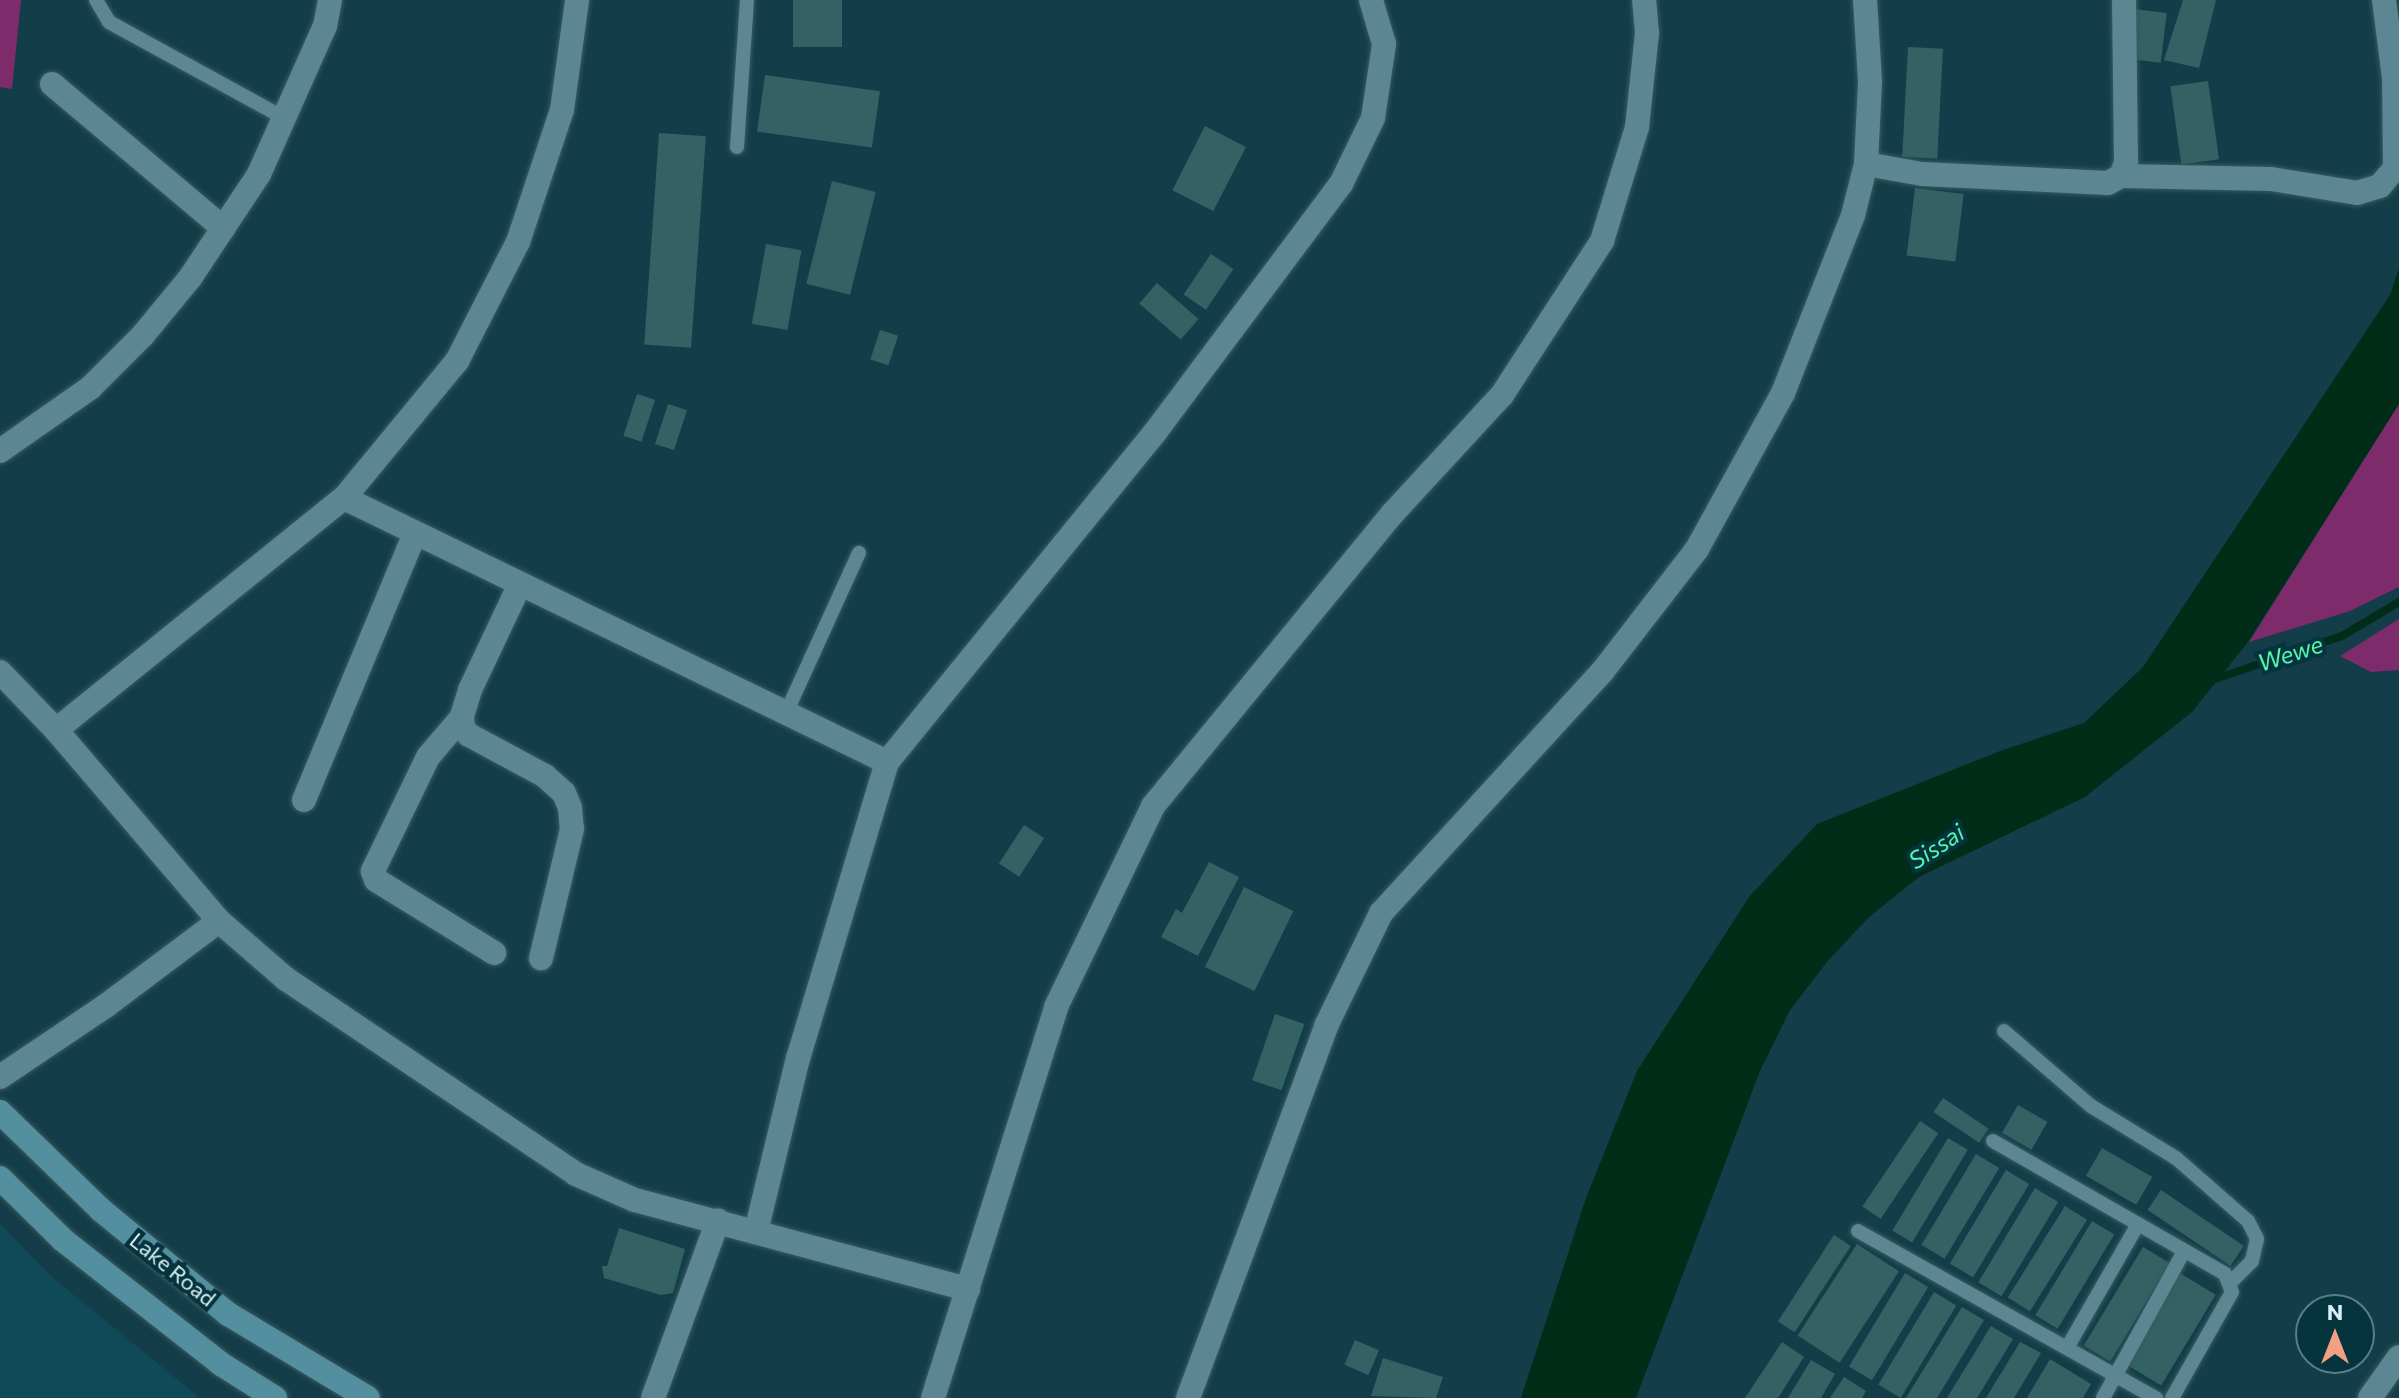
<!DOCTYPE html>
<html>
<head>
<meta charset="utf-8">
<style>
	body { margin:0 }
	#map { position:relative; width:2399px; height:1398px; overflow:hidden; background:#133e49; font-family:Commissioner,sans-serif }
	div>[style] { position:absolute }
	.built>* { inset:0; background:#104957 }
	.green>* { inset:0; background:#7d2b6a }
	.water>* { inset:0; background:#012c18 }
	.stream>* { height:8px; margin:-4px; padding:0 4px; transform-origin:4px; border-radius:4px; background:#012c18 }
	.building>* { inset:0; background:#346264; transform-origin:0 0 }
	.roads { filter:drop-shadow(0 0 2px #3a5960) drop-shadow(0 0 2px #3a5960) }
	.service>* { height:14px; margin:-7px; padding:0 7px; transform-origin:7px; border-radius:7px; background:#5b8692 }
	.minor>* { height:24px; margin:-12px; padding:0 12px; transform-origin:12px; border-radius:12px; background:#5b8692 }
	.tertiary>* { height:24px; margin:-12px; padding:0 12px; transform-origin:12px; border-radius:12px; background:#5b8692 }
	.secondary>* { height:24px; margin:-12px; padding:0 12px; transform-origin:12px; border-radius:12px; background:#538f9f }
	span { translate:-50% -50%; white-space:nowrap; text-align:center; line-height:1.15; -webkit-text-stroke:8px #05333e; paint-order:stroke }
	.street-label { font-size:22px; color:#d8eff5 }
	.water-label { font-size:24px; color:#4ff7a7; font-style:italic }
	.north { position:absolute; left:2295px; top:1294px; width:80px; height:80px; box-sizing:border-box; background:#05333e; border:2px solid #597e87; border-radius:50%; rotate:0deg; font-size:22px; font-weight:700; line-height:32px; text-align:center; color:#d8eff5 }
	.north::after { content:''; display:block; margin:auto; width:28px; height:36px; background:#f39f84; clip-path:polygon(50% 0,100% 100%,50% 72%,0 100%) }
</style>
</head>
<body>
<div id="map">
	<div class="built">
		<div style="clip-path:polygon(0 1224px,53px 1278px,200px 1398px,0 1398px)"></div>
	</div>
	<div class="green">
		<div style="clip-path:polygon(0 0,21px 0,12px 89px,0 87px)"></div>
		<div style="clip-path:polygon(2399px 404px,2399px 587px,2350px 611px,2249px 642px)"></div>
		<div style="clip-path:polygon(2399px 619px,2399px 670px,2371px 672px,2340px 656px)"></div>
	</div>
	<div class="water">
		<div style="clip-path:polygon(2399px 268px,2399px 404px,2248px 642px,2192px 712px,2085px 797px,1919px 877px,1869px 917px,1827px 962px,1790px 1010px,1760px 1071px,1636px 1398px,1521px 1398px,1586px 1198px,1637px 1071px,1749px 897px,1817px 824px,2000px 751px,2084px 723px,2143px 667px,2390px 295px)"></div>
	</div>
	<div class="stream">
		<div style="left:2212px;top:680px;width:137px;rotate:-18.7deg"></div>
		<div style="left:2342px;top:636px;width:66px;rotate:-30.8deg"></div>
	</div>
	<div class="building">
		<div style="left:793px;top:0;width:49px;height:47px"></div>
		<div style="clip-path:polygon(2183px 0,2216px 0,2199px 68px,2164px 60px)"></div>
		<div style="left:2134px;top:9px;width:33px;height:50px;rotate:7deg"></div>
		<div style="left:1908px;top:47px;width:35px;height:110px;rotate:3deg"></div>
		<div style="left:765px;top:75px;width:116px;height:57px;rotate:8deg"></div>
		<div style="left:2208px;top:81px;width:79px;height:38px;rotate:82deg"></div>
		<div style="left:1205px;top:126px;width:46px;height:72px;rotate:27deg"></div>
		<div style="left:659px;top:133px;width:47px;height:212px;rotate:4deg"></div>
		<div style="left:832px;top:181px;width:45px;height:106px;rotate:14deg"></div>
		<div style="left:1915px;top:188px;width:49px;height:68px;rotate:7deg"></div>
		<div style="left:766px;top:244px;width:36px;height:81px;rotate:10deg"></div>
		<div style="left:1211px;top:254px;width:27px;height:49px;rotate:34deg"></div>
		<div style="left:1157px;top:283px;width:55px;height:27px;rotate:41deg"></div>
		<div style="left:880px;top:330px;width:19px;height:31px;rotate:18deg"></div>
		<div style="left:637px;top:394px;width:19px;height:44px;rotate:18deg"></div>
		<div style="left:668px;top:404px;width:20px;height:42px;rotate:18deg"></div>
		<div style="left:1024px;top:825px;width:24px;height:46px;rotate:33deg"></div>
		<div style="clip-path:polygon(1209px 862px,1239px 877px,1198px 956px,1161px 937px,1176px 909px,1182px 913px)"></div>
		<div style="left:1244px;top:887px;width:55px;height:89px;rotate:26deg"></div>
		<div style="left:1275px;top:1014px;width:31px;height:70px;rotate:19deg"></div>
		<div style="left:1943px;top:1098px;width:55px;height:17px;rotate:34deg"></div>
		<div style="left:2018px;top:1105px;width:34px;height:32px;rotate:30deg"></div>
		<div style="left:1920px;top:1121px;width:22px;height:103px;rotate:34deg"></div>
		<div style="left:1948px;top:1138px;width:23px;height:108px;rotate:31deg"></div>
		<div style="left:2102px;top:1148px;width:58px;height:32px;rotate:30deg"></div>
		<div style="left:1976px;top:1154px;width:27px;height:106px;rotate:31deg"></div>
		<div style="left:2006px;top:1170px;width:27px;height:109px;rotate:31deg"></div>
		<div style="left:2035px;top:1188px;width:27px;height:110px;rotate:31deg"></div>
		<div style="left:2161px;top:1190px;width:100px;height:24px;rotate:34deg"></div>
		<div style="left:2065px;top:1206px;width:26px;height:108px;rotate:32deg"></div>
		<div style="left:2092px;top:1221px;width:26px;height:110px;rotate:31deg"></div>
		<div style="clip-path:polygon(619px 1228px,685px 1249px,673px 1293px,661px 1295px,604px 1278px,602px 1266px,607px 1266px)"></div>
		<div style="left:1834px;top:1235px;width:20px;height:103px;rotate:33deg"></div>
		<div style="left:1857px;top:1244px;width:50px;height:109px;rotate:33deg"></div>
		<div style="left:2143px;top:1247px;width:31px;height:115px;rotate:31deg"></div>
		<div style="left:2178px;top:1272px;width:44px;height:106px;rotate:31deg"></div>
		<div style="left:1905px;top:1273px;width:27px;height:109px;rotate:31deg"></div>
		<div style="left:1934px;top:1292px;width:26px;height:108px;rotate:31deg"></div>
		<div style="clip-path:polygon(1962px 1307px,1984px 1320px,1937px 1398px,1906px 1398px)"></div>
		<div style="clip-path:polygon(1991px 1326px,2013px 1339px,1977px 1398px,1947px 1398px)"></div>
		<div style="left:1355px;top:1340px;width:26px;height:27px;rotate:23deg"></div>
		<div style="clip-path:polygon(1782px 1342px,1804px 1357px,1778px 1398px,1745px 1398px)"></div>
		<div style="clip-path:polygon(2020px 1342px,2041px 1353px,2014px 1398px,1986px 1398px)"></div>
		<div style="clip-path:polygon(1383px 1358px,1443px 1377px,1436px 1398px,1371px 1396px)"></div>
		<div style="clip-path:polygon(2050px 1359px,2091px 1384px,2083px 1398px,2027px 1398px)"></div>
		<div style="clip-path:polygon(1811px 1360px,1835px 1374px,1821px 1398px,1788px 1398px)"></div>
		<div style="clip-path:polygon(1844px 1377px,1866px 1391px,1862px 1398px,1830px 1398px)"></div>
	</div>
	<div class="roads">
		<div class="service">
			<div style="left:96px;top:0;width:26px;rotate:59deg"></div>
			<div style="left:109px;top:22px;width:200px;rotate:28.7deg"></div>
			<div style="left:737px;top:147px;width:147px;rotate:-86.1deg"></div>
			<div style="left:786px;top:713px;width:176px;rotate:-65.5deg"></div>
			<div style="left:2004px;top:1031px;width:115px;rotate:40.8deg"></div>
			<div style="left:2091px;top:1106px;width:100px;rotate:31.5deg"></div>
			<div style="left:2176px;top:1158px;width:96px;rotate:41.2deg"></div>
			<div style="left:2248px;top:1221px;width:20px;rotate:63deg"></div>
			<div style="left:2257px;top:1239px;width:23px;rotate:103deg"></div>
			<div style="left:2252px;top:1261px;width:30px;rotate:135deg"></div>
			<div style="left:1993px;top:1141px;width:267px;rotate:29.8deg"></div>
			<div style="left:2225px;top:1274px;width:19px;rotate:69deg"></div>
			<div style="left:2232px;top:1292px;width:122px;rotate:119.5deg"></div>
			<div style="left:1858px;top:1231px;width:342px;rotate:29.3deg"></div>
			<div style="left:2067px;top:1348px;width:143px;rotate:-60.2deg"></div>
			<div style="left:2103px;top:1398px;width:168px;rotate:-61.1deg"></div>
		</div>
		<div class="minor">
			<div style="left:52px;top:84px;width:224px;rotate:40.1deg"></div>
			<div style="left:1866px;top:164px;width:57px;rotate:10.1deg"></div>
			<div style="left:1922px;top:174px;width:186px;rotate:2.8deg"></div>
			<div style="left:2108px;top:183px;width:15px;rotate:-28deg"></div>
			<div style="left:2121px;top:176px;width:150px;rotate:1.1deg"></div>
			<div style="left:2271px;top:179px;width:87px;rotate:9.2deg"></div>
			<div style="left:2357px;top:193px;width:24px;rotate:-17deg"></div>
			<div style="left:2380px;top:186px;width:23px;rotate:-50deg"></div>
			<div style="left:2395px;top:168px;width:90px;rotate:-90.6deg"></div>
			<div style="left:2394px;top:78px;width:79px;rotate:-97.3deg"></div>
			<div style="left:2121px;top:176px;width:15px;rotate:-70deg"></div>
			<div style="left:2126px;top:162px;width:162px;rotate:-90.7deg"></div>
			<div style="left:0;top:451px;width:110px;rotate:-35deg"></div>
			<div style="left:90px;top:388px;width:75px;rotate:-45deg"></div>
			<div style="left:143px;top:335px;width:74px;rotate:-50.5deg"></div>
			<div style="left:190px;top:278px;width:125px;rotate:-56.4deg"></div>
			<div style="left:259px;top:174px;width:162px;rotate:-66deg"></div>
			<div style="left:325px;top:26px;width:26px;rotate:-79deg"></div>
			<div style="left:344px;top:498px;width:604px;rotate:25.93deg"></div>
			<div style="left:887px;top:762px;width:309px;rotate:106.7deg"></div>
			<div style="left:798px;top:1058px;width:178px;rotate:103.6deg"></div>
			<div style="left:520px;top:584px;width:117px;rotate:115.3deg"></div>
			<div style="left:470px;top:690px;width:28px;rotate:107deg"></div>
			<div style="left:462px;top:717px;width:11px;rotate:85deg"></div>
			<div style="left:463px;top:728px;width:9px;rotate:49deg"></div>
			<div style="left:469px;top:735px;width:86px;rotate:28.3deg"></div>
			<div style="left:545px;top:776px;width:25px;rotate:42deg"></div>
			<div style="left:564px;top:793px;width:16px;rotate:68deg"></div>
			<div style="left:570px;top:808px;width:21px;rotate:85deg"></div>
			<div style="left:572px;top:829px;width:133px;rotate:103.5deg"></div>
			<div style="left:0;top:672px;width:81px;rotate:46deg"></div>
			<div style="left:56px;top:730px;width:251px;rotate:49.5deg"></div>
			<div style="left:219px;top:921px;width:89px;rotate:40.9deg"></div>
			<div style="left:286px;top:979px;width:349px;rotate:33.9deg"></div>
			<div style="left:576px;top:1174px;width:64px;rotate:23.8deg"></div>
			<div style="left:635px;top:1200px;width:345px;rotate:15deg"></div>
			<div style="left:462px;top:717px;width:52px;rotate:130.4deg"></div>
			<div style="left:428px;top:757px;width:127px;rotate:115.8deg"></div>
			<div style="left:373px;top:871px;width:9px;rotate:72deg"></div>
			<div style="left:376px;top:880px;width:139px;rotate:31.7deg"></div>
			<div style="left:56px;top:730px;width:370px;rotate:-38.9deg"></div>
			<div style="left:344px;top:498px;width:178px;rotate:-50.5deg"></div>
			<div style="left:457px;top:361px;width:134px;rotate:-62.9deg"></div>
			<div style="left:518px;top:242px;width:139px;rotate:-71.6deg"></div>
			<div style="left:562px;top:110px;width:111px;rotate:-82.2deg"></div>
			<div style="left:887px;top:762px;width:427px;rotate:-50.9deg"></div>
			<div style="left:1156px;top:431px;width:309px;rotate:-53.2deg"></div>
			<div style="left:1341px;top:184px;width:73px;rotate:-64.1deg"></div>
			<div style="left:1373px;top:118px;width:75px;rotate:-81.5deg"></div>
			<div style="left:1384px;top:44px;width:46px;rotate:-106.5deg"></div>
			<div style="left:304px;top:800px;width:289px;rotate:-67.4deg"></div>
			<div style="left:0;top:1077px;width:129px;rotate:-33.9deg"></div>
			<div style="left:107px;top:1005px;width:140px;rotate:-36.9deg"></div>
			<div style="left:653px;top:1398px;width:189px;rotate:-69.9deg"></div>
			<div style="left:933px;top:1398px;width:410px;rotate:-72.5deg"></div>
			<div style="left:1056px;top:1007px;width:223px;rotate:-64.2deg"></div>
			<div style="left:1153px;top:806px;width:377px;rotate:-50.7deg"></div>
			<div style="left:1392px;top:514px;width:162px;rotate:-47.3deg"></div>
			<div style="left:1502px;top:395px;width:184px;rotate:-57deg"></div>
			<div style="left:1602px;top:241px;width:119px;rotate:-72.9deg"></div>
			<div style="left:1637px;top:127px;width:95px;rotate:-83.9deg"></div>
			<div style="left:1647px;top:33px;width:33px;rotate:-95deg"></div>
			<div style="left:1188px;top:1398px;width:397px;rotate:-69.6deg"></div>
			<div style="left:1326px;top:1026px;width:126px;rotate:-64deg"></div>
			<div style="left:1381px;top:913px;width:327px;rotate:-47.5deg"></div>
			<div style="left:1602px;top:672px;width:155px;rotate:-52.3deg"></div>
			<div style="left:1697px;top:549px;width:178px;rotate:-61.1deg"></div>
			<div style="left:1783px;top:393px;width:191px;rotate:-68.5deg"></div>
			<div style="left:1853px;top:215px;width:53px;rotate:-75.7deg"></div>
			<div style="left:1866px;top:164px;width:83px;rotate:-87.2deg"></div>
			<div style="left:1870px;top:81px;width:81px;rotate:-93.5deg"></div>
		</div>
		<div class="tertiary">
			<div style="left:2370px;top:1398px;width:50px;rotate:-54.7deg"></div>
		</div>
		<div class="secondary">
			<div style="left:0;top:1112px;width:141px;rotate:44.1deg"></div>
			<div style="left:101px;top:1210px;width:164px;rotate:39.3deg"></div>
			<div style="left:228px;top:1314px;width:163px;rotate:31deg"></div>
			<div style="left:0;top:1178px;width:88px;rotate:44.5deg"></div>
			<div style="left:63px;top:1240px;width:201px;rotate:38.1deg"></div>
			<div style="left:221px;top:1364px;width:64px;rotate:32.2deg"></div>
		</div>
	</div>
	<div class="street-label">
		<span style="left:173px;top:1269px;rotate:39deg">Lake Road</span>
	</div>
	<div class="water-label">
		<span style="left:2290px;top:653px;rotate:-18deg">Wewe</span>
		<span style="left:1936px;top:846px;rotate:-33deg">Sissai</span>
	</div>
	<div class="north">N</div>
</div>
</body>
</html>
